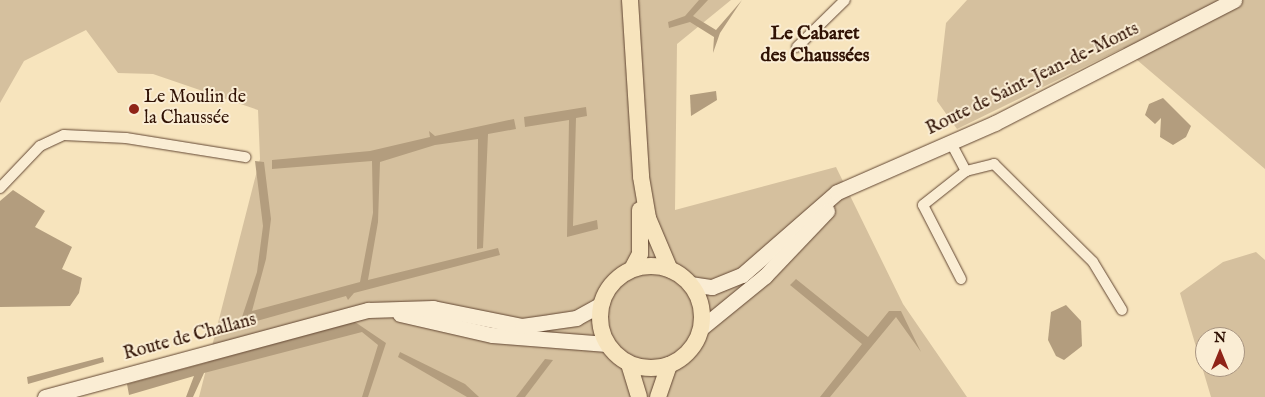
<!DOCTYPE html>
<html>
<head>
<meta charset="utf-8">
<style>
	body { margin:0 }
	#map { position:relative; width:1265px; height:397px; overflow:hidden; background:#f7e4bd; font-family:"IM FELL English",serif }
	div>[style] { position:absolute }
	.green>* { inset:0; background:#d5c09e }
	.water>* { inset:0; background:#b39d7e }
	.roads { filter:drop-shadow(0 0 1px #624632) drop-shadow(0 0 1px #624632) }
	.street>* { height:10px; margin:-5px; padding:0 5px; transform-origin:5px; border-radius:5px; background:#faedd4 }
	.secondary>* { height:15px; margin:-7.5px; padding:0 7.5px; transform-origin:7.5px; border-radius:7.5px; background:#faedd4 }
	.primary>* { height:16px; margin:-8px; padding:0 8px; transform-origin:8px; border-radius:8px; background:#f7e4bd }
	.primary>.ring { margin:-8px; padding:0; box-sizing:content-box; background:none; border:16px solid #f7e4bd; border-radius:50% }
	.dots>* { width:14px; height:14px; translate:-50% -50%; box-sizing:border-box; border:2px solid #faedd4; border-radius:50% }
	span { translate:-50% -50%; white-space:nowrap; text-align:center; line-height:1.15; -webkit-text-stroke:4px #faedd4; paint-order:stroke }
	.street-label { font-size:18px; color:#301204 }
	.poi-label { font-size:18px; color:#301204 }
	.left { translate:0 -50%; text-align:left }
	.neighbourhood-label { font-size:19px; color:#301204; font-weight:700 }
	.north { position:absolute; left:1195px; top:327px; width:50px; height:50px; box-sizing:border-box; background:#faedd4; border:1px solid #a99581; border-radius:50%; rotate:0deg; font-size:14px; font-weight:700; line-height:20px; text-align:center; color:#301204 }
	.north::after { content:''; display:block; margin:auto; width:18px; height:22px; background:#8f2418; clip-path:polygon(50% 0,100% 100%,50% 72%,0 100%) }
</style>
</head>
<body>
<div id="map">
	<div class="green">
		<div style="clip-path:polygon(0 0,731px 0,677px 44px,675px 210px,836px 167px,903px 304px,967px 397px,199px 397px,260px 159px,258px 110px,153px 74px,118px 73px,86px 30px,24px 61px,0 103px)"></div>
		<div style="clip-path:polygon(967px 0,1265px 0,1265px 169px,1123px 48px,957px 129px,937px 101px,946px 23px)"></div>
		<div style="clip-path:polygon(evenodd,1256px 252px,1265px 260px,1265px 397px,1211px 397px,1180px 293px,1223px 262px,1256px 252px,1205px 337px,1235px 337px,1235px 367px,1205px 367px,1205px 337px)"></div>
	</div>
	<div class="water">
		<div style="clip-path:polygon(699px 0,708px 0,693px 16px,716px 30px,742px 0,720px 33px,713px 53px,714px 37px,690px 22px,669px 28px,668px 22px,685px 16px)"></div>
		<div style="clip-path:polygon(716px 91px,717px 100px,691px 116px,690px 95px)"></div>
		<div style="clip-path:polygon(1163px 98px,1191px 126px,1186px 137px,1173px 145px,1160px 137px,1161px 118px,1155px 124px,1145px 115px,1149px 104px)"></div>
		<div style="clip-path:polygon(586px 107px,587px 116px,576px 118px,573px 226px,597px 220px,598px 229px,567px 237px,569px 120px,525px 127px,524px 117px)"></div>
		<div style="clip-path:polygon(514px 119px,516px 129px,488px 134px,483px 248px,477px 249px,478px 139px,435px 145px,380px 162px,378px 222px,368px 280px,498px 248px,500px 255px,354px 293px,348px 300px,346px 296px,239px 326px,257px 272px,263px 226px,255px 161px,264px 162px,271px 219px,266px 259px,252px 311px,360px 282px,373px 213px,372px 161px,272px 169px,272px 160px,370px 151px,430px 137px,429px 131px,435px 136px)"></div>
		<div style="clip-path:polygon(13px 190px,45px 211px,35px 227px,72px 247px,62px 269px,82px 278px,79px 293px,70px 306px,0 307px,0 201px)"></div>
		<div style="clip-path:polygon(796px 279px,868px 337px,889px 311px,901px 311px,921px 352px,896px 317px,830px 397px,820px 397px,862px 344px,790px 285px)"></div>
		<div style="clip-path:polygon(1066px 305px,1081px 321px,1082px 346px,1064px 360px,1056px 356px,1048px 340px,1051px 312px)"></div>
		<div style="clip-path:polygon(355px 322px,386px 343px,368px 397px,362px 397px,378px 345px,362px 332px,204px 373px,193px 397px,186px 397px,194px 376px,129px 395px,127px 384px)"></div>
		<div style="clip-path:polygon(400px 352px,465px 384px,479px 397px,467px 397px,398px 357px)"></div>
		<div style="clip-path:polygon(103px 357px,104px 362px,28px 384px,27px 377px)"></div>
		<div style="clip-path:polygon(545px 359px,553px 360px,525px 397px,516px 397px)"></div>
	</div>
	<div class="roads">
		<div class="street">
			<div style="left:797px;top:47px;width:67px;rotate:-44.4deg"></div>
			<div style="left:951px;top:143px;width:32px;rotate:62deg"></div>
			<div style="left:0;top:188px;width:58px;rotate:-46.4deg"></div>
			<div style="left:40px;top:146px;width:26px;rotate:-25deg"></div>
			<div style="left:64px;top:135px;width:62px;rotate:2.8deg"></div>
			<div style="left:126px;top:138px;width:121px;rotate:9.1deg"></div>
			<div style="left:961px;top:279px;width:83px;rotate:-117.2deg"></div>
			<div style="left:923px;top:205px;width:55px;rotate:-38.3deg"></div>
			<div style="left:966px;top:171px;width:29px;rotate:-14deg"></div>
			<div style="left:994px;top:164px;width:139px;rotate:44.7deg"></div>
			<div style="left:1093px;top:262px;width:56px;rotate:58.9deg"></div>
		</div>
		<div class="secondary">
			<div style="left:690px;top:284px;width:22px;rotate:8deg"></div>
			<div style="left:712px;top:287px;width:32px;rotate:-22deg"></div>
			<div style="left:742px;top:275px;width:126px;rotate:-41.1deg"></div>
			<div style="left:837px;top:192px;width:172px;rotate:-23.6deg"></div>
			<div style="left:995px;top:123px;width:269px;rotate:-27.2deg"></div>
			<div style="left:400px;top:314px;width:94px;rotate:12.9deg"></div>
			<div style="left:492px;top:335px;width:115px;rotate:4.5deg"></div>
			<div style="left:700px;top:329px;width:84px;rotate:-39.2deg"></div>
			<div style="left:765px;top:276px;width:90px;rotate:-46.4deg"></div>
			<div style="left:45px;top:397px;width:335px;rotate:-15.1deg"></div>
			<div style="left:368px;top:310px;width:65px;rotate:-1.8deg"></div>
			<div style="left:433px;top:308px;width:91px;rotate:11.4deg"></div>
			<div style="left:522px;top:326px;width:55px;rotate:-8.4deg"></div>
			<div style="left:576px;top:318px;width:29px;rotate:-29deg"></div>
		</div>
		<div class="primary">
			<div style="left:630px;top:0;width:177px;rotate:86.4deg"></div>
			<div style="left:641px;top:177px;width:42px;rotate:80.3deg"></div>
			<div style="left:648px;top:218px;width:56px;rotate:67.1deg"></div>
			<div class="ring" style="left:600px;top:266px;width:86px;height:86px"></div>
			<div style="left:632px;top:269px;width:17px;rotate:-62deg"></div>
			<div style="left:640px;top:254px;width:44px;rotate:-90deg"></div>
			<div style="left:629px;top:364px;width:34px;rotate:73deg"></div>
			<div style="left:658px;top:397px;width:34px;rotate:-71deg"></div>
		</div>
	</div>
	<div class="dots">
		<div style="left:134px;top:109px;background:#8f2418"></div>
	</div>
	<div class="street-label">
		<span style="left:1033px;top:80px;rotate:-26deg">Route de Saint-Jean-de-Monts</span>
		<span style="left:190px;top:338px;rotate:-15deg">Route de Challans</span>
	</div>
	<div class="poi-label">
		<span class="left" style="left:144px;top:109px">Le Moulin de<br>la Chaussée</span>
	</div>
	<div class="neighbourhood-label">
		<span style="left:815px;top:46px">Le Cabaret<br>des Chaussées</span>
	</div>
	<div class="north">N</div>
</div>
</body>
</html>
